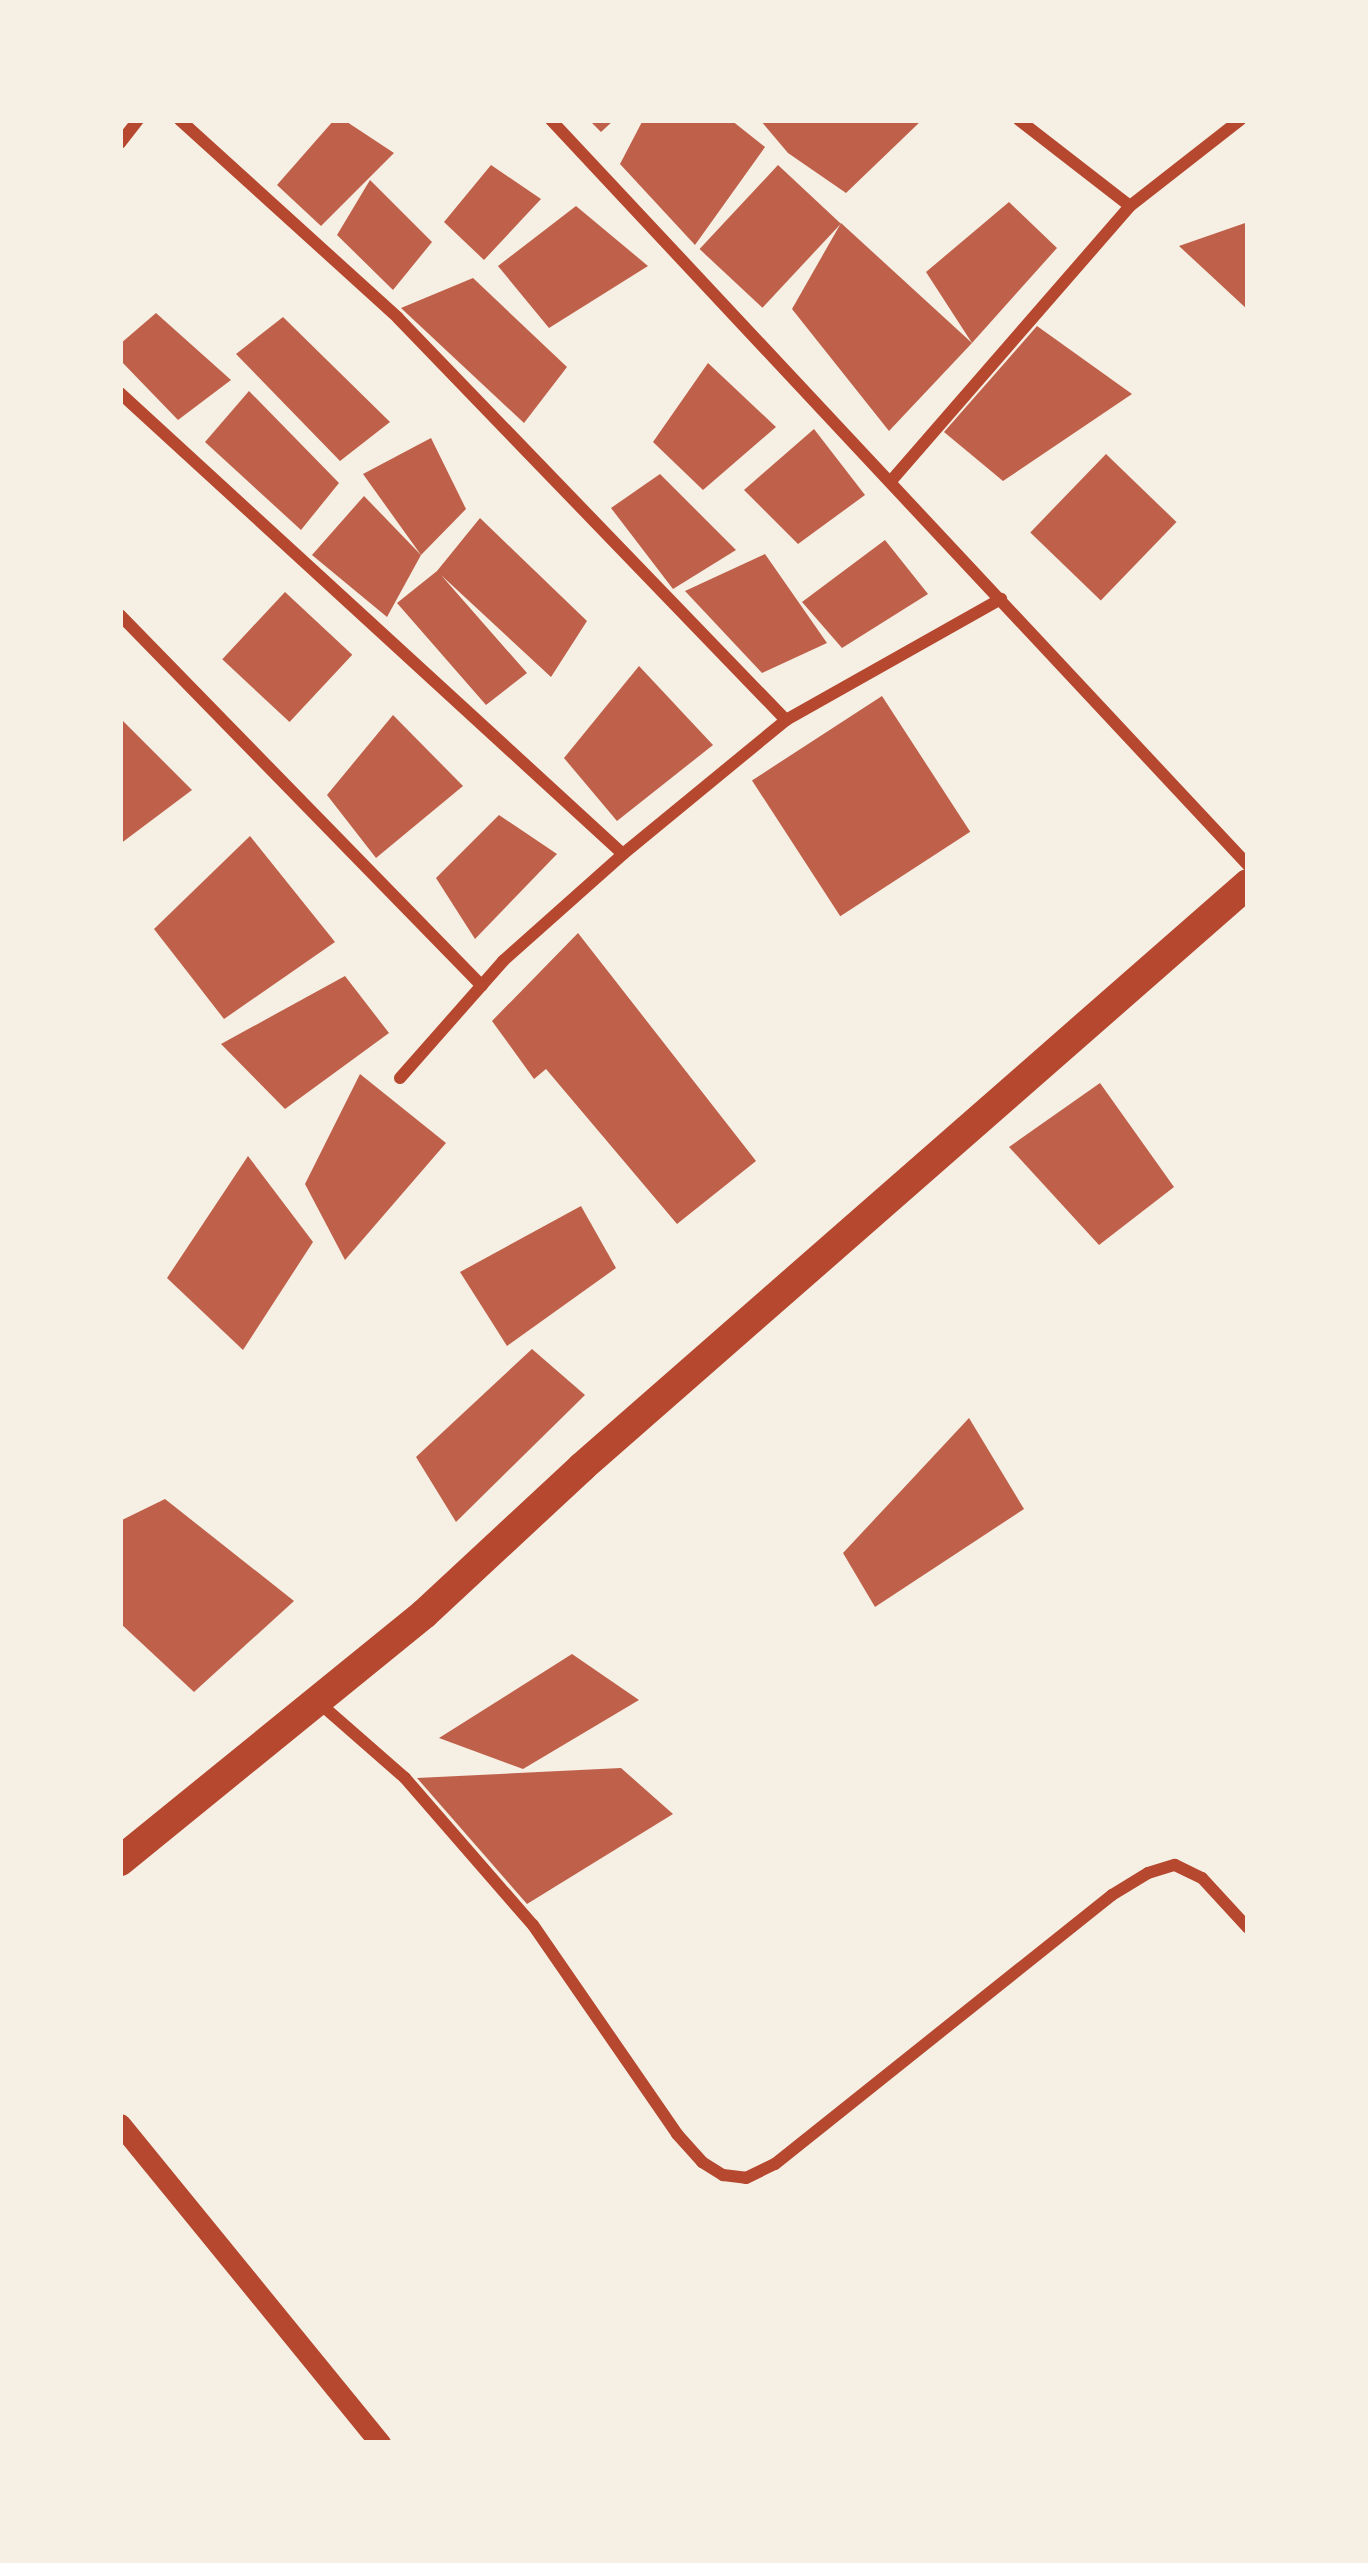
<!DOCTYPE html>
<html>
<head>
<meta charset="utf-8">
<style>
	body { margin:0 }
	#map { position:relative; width:1368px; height:2563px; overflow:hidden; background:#f6efe4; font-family:"IBM Plex Sans",sans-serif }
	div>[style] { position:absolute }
	.building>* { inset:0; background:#bf614a; transform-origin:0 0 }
	.minor>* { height:12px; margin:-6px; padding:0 6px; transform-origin:6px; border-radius:6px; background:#b5482f }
	.tertiary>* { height:21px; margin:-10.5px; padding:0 10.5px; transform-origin:10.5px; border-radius:10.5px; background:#b5482f }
	.primary>* { height:30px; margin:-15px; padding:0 15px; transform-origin:15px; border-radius:15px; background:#b5482f }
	span { translate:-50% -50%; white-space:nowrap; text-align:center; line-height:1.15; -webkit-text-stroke:12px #f6efe4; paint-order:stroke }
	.frame { position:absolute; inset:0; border:123px solid #f6efe4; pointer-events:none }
</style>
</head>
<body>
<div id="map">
	<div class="building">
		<div style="clip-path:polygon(334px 120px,344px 120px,394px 153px,321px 226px,277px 185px)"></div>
		<div style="clip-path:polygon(589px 120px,614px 120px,601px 132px)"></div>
		<div style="clip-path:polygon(643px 120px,731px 120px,765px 147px,695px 245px,620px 164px)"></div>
		<div style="clip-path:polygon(760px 120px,922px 120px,846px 193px,788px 153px)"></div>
		<div style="clip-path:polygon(491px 165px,541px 199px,484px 260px,444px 222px)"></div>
		<div style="left:778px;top:165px;width:86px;height:115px;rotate:43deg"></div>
		<div style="clip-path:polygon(370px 180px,432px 242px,393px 290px,337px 235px)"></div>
		<div style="clip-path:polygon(1009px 202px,1057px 248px,972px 343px,926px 272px)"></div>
		<div style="clip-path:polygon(576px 206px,648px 266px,549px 328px,498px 266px)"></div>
		<div style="clip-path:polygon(1248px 222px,1248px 310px,1179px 246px)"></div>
		<div style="clip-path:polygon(841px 223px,972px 343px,889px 431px,792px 309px)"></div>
		<div style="clip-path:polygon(473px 278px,567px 367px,524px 423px,401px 308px)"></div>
		<div style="clip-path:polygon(156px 313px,231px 380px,178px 420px,120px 360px,120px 344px)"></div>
		<div style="clip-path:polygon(283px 317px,390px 422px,340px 461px,236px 354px)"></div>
		<div style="clip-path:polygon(1037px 326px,1132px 394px,1003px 481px,944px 432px)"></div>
		<div style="clip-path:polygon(708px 363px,776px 427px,703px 490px,653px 442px)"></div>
		<div style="clip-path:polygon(249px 391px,339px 483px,301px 530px,205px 442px)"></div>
		<div style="clip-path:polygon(814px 429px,865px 495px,798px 544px,744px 490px)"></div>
		<div style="clip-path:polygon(431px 438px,466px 509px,421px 555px,363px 474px)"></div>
		<div style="left:1106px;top:454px;width:98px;height:109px;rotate:44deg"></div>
		<div style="clip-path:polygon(660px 474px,736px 550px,673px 589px,611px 508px)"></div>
		<div style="clip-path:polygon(364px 496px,421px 555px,387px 617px,312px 555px)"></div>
		<div style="clip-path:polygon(480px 518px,587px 621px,551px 677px,441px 575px,527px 673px,486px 705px,397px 603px,437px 571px)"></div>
		<div style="clip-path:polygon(885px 540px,928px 594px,842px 648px,802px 602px)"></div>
		<div style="clip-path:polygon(765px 554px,827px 643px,762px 673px,685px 591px)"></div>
		<div style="left:285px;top:592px;width:92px;height:92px;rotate:43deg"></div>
		<div style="clip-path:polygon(639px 666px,713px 745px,617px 821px,564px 758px)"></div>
		<div style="left:882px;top:696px;width:162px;height:155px;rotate:57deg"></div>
		<div style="clip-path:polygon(393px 715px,463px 786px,376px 858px,327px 795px)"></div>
		<div style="clip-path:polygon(120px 718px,192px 790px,120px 844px)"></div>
		<div style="clip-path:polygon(499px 815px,557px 854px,475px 939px,436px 878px)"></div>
		<div style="clip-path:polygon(250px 836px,335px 942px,224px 1019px,154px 929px)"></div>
		<div style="clip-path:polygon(578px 933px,756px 1161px,677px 1224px,546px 1069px,534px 1079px,492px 1021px)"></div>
		<div style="clip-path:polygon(345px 976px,389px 1033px,285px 1109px,221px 1044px)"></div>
		<div style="clip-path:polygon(360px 1074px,446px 1143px,345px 1260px,305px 1184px)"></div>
		<div style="clip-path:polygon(1100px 1083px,1174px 1187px,1099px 1245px,1009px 1147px)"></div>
		<div style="clip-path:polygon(248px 1156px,313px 1242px,243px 1350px,167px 1278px)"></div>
		<div style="clip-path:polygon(581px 1206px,616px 1268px,507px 1346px,460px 1272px)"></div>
		<div style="clip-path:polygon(532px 1349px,585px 1395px,456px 1522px,416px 1457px)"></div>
		<div style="clip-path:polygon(969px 1418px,1024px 1509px,875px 1607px,843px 1553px)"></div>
		<div style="clip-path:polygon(165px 1499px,294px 1601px,194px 1692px,120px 1623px,120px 1521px)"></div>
		<div style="clip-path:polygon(572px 1654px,639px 1700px,523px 1769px,439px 1738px)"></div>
		<div style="clip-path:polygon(621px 1768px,673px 1814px,527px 1904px,417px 1778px)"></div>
	</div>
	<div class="minor">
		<div style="left:180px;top:120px;width:294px;rotate:42.2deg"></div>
		<div style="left:398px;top:318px;width:559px;rotate:46.02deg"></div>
		<div style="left:786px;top:720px;width:247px;rotate:-29.4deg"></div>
		<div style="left:551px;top:120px;width:1020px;rotate:46.91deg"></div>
		<div style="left:1019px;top:120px;width:140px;rotate:37.8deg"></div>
		<div style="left:120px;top:143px;width:29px;rotate:-52deg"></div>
		<div style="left:120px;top:393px;width:682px;rotate:42.51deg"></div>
		<div style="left:891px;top:481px;width:364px;rotate:-49deg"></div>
		<div style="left:1130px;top:206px;width:140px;rotate:-38deg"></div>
		<div style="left:120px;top:615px;width:518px;rotate:45.7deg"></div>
		<div style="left:400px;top:1078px;width:156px;rotate:-48.6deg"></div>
		<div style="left:503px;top:961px;width:161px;rotate:-41.7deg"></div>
		<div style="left:623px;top:854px;width:211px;rotate:-39.4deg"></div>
		<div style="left:317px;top:1701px;width:117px;rotate:41.2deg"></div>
		<div style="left:405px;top:1778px;width:195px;rotate:49deg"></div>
		<div style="left:533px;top:1925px;width:254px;rotate:55.4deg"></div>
		<div style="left:677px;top:2134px;width:38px;rotate:48deg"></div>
		<div style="left:702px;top:2162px;width:25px;rotate:32deg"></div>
		<div style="left:723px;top:2175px;width:23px;rotate:7deg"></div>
		<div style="left:746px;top:2178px;width:32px;rotate:-26deg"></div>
		<div style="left:775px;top:2164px;width:431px;rotate:-38.6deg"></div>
		<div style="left:1112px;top:1895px;width:42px;rotate:-31.4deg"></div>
		<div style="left:1148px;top:1873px;width:28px;rotate:-17deg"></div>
		<div style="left:1175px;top:1865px;width:30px;rotate:26deg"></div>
		<div style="left:1202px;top:1878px;width:68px;rotate:47.4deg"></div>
	</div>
	<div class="tertiary">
		<div style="left:120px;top:2124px;width:412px;rotate:50.8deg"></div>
	</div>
	<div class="primary">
		<div style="left:120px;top:1861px;width:392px;rotate:-39.1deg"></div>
		<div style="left:424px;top:1614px;width:216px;rotate:-42.9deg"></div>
		<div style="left:582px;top:1467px;width:885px;rotate:-41.2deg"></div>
	</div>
	<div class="frame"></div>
</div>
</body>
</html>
